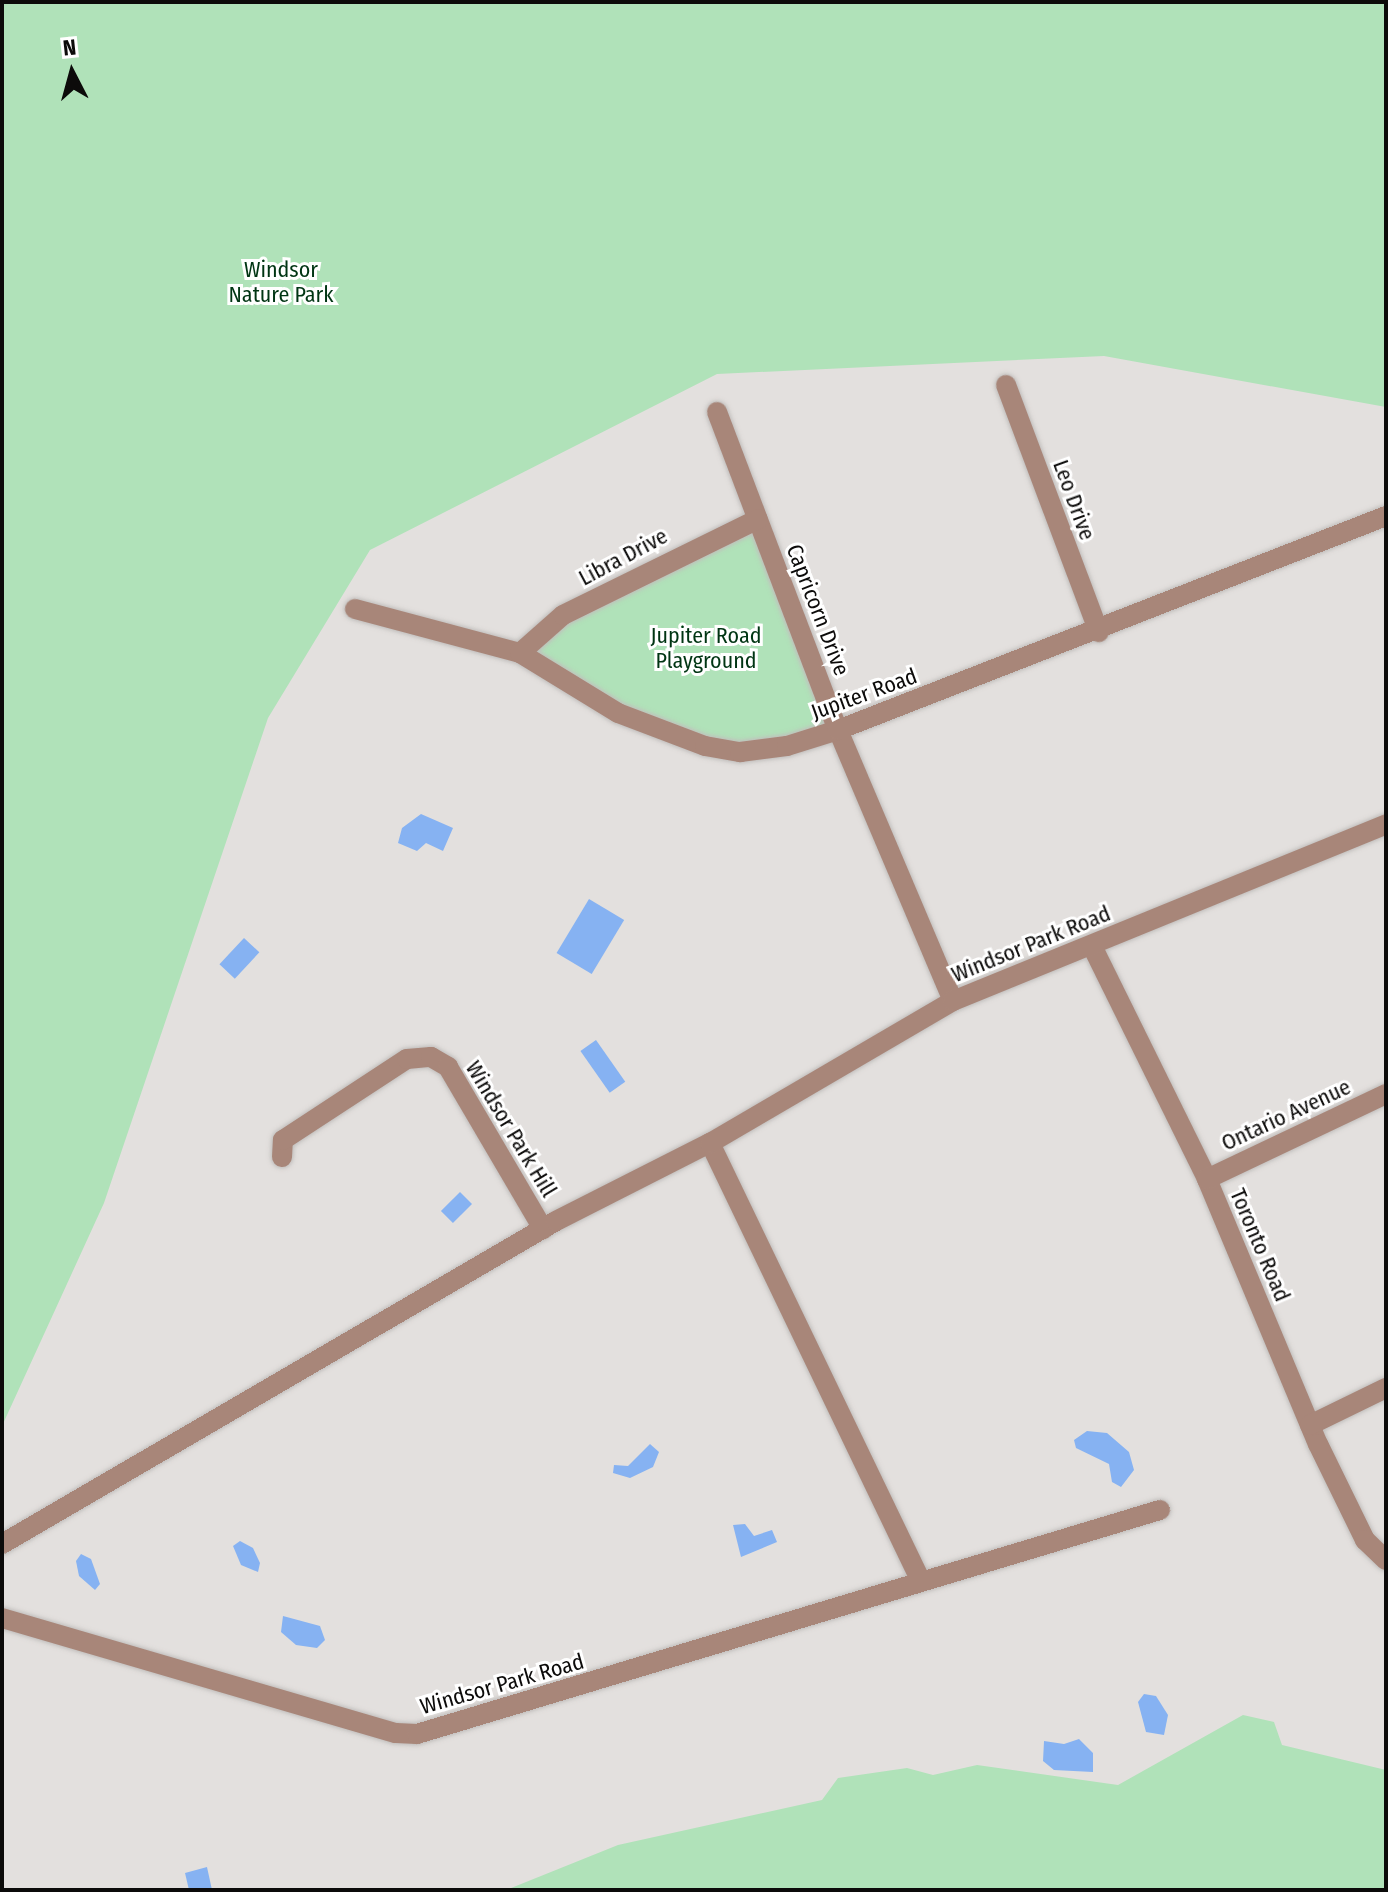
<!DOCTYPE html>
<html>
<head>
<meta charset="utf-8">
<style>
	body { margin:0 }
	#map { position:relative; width:1388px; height:1892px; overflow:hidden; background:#e3e0de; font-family:"Fira Sans Condensed",sans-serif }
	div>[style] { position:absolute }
	.green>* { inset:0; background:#b0e2b9 }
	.water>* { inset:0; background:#86b2f2; transform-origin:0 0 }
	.roads { filter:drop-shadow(0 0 2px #c1bebc) drop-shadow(0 0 2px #c1bebc) }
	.street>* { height:20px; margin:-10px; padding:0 10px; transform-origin:10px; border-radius:10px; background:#a88679 }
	span { translate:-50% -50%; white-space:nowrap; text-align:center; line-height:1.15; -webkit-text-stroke:6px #fff; paint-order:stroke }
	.park-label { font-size:22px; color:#003513 }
	.street-label { font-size:22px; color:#0c0b0a }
	.frame { position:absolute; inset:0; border:4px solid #0c0b0a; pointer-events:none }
	.north { position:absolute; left:32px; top:32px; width:80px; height:80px; -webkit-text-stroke:6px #fff; paint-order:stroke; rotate:354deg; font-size:22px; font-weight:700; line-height:32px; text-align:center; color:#0c0b0a }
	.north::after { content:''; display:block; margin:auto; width:28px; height:36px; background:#0c0b0a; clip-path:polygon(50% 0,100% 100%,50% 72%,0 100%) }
</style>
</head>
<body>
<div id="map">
	<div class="green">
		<div style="clip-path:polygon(2px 2px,1386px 2px,1386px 407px,1104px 356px,717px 374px,370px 550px,268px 718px,104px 1203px,2px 1426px)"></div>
		<div style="clip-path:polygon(758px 519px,838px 730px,705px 746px,520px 653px,613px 590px)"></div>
		<div style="clip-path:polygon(1243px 1715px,1274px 1722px,1282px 1745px,1386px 1770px,1386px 1890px,506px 1890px,618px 1845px,822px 1800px,838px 1778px,907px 1768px,933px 1775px,977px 1765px,1118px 1785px)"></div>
	</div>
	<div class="water">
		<div style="clip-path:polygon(421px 814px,453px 828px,443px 851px,426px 843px,417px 851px,398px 843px,402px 828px)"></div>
		<div style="left:589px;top:899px;width:41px;height:63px;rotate:31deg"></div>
		<div style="left:244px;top:938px;width:21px;height:36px;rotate:43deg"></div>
		<div style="left:596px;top:1040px;width:51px;height:19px;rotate:55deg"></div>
		<div style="left:460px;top:1192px;width:17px;height:27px;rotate:45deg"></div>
		<div style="clip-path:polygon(1087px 1431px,1107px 1433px,1129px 1452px,1134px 1470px,1121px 1487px,1112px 1482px,1109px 1464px,1076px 1448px,1074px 1440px)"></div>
		<div style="clip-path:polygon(650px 1444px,659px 1452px,653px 1467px,630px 1478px,613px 1473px,614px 1465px,628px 1466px)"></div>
		<div style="clip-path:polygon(745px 1524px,754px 1536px,772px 1530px,777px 1542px,741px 1557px,733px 1525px)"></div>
		<div style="clip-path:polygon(240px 1541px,253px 1548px,260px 1563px,258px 1572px,241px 1565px,233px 1546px)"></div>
		<div style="clip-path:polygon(81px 1554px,91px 1559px,100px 1584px,95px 1590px,79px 1576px,76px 1561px)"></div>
		<div style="clip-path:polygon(283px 1616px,320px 1626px,325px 1640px,317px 1648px,296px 1645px,281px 1632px)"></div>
		<div style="clip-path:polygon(1144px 1694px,1156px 1696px,1168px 1715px,1164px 1735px,1146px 1732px,1138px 1702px)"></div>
		<div style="clip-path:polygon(1079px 1739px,1093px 1753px,1093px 1772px,1054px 1770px,1043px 1761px,1044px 1741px,1064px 1744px)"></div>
		<div style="clip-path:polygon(207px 1867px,212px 1890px,189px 1890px,185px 1873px)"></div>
	</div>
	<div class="roads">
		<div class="street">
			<div style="left:1006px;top:385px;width:264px;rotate:69.4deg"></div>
			<div style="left:717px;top:412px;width:340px;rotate:69.2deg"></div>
			<div style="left:838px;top:730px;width:294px;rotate:67deg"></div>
			<div style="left:355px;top:609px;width:171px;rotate:14.9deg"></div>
			<div style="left:520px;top:653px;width:115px;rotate:31.5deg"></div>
			<div style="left:618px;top:713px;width:93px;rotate:20.8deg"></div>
			<div style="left:705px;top:746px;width:36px;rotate:10deg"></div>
			<div style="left:740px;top:752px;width:47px;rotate:-7.3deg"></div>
			<div style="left:787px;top:746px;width:53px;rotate:-17.4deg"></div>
			<div style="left:838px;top:730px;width:588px;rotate:-21.33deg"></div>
			<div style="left:520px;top:653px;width:57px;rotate:-41.5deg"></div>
			<div style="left:563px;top:615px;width:217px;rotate:-26.2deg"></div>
			<div style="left:1092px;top:946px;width:260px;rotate:63.7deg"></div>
			<div style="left:1207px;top:1179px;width:287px;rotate:67.3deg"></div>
			<div style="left:1318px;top:1444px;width:107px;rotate:63.9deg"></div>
			<div style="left:1365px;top:1540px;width:29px;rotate:44deg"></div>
			<div style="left:710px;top:1143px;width:486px;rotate:64.3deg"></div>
			<div style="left:282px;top:1157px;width:17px;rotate:-87deg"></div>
			<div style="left:283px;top:1140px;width:148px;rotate:-33.2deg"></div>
			<div style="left:407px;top:1059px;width:24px;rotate:-5deg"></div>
			<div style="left:431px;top:1057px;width:20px;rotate:30deg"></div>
			<div style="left:448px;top:1067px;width:188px;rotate:59.6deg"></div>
			<div style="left:1207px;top:1179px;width:198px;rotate:-25.4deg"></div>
			<div style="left:1310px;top:1425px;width:85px;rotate:-26deg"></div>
			<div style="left:2px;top:1544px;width:641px;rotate:-30.24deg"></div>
			<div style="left:556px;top:1221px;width:173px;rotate:-26.9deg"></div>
			<div style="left:710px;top:1143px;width:281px;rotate:-30.3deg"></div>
			<div style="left:953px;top:1001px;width:468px;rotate:-22.2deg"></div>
			<div style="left:2px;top:1618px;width:410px;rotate:16.3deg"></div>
			<div style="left:396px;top:1733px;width:21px;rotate:3deg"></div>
			<div style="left:417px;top:1734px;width:776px;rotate:-16.78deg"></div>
		</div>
	</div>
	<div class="park-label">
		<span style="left:281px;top:282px">Windsor<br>Nature Park</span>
		<span style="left:706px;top:648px">Jupiter Road<br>Playground</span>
	</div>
	<div class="street-label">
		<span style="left:1074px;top:500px;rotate:70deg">Leo Drive</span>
		<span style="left:623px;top:557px;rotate:-28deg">Libra Drive</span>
		<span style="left:818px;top:610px;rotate:69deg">Capricorn Drive</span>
		<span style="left:864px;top:694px;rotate:-20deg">Jupiter Road</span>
		<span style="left:1031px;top:944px;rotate:-22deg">Windsor Park Road</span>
		<span style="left:1286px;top:1115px;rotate:-25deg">Ontario Avenue</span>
		<span style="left:511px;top:1129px;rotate:59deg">Windsor Park Hill</span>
		<span style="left:1260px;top:1245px;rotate:67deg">Toronto Road</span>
		<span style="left:502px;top:1684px;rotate:-16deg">Windsor Park Road</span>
	</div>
	<div class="frame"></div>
	<div class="north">N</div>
</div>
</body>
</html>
